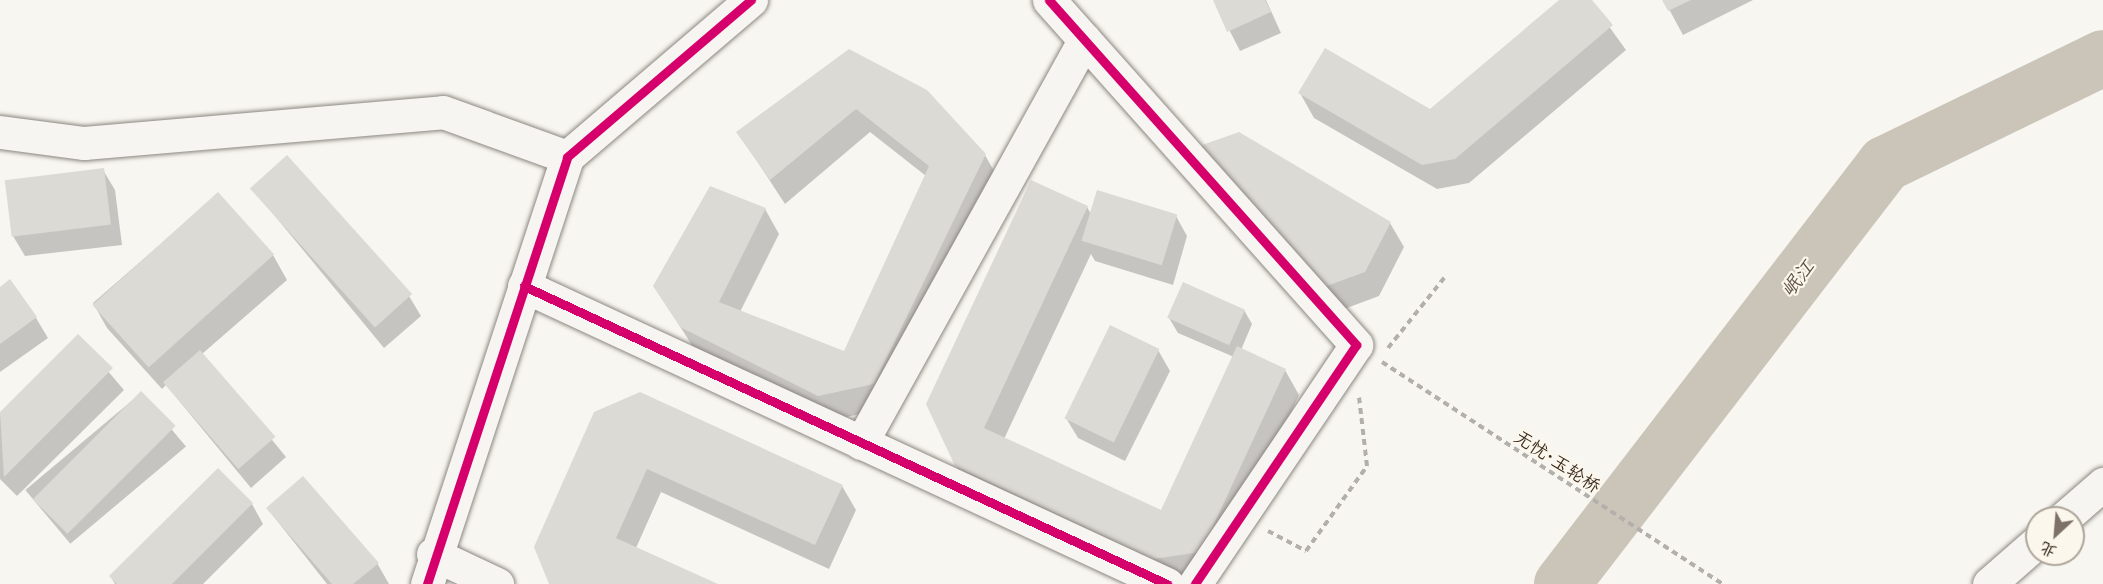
<!DOCTYPE html>
<html>
<head>
<meta charset="utf-8">
<style>
	body { margin:0 }
	#map { position:relative; width:2103px; height:584px; overflow:hidden; background:#f8f6f0; font-family:Mali,"LXGW WenKai TC",sans-serif }
	div>[style] { position:absolute }
	.shadow>* { inset:0; background:#0003; transform-origin:0 0 }
	.river>* { height:56px; margin:-28px; padding:0 28px; transform-origin:28px; border-radius:28px; background:#cac4b9 }
	.building>* { inset:0; background:#dcdad5; transform-origin:0 0 }
	.path>* { height:4px; margin-top:-2px; transform-origin:0; background:repeating-linear-gradient(90deg,#b3b0ac 0 6px,transparent 0 10.5px) }
	.roads { filter:drop-shadow(0 0 2px #8b8781) drop-shadow(0 0 2px #8b8781) }
	.street>* { height:33px; margin:-16.5px; padding:0 16.5px; transform-origin:16.5px; border-radius:16.5px; background:#f6f5f1 }
	.secondary>* { height:33px; margin:-16.5px; padding:0 16.5px; transform-origin:16.5px; border-radius:16.5px; background:#f6f5f1 }
	.cycleway>* { height:9px; margin:-4.5px; padding:0 4.5px; transform-origin:4.5px; border-radius:4.5px; background:#d6006c }
	span { translate:-50% -50%; white-space:nowrap; text-align:center; line-height:1.15; -webkit-text-stroke:4.5px #fbf7ec; paint-order:stroke }
	.street-label { font-size:18px; color:#3b2a1e }
	.water-label { font-size:20px; color:#605246; font-style:italic }
	.north { position:absolute; left:2025px; top:506px; width:60px; height:60px; box-sizing:border-box; background:#fbf7ec; border:2px solid #aea59a; border-radius:50%; rotate:206deg; font-size:16px; font-weight:700; line-height:24px; text-align:center; color:#3b2a1e }
	.north::after { content:''; display:block; margin:auto; width:21px; height:27px; background:#7d7168; clip-path:polygon(50% 0,100% 100%,50% 72%,0 100%) }
</style>
</head>
<body>
<div id="map">
	<div class="shadow">
		<div style="clip-path:polygon(1214px 0,1266px 0,1281px 33px,1240px 51px)"></div>
		<div style="clip-path:polygon(1561px 0,1590px 0,1626px 50px,1469px 183px,1437px 189px,1314px 118px,1300px 93px,1430px 111px)"></div>
		<div style="clip-path:polygon(1664px 0,1753px 0,1683px 35px)"></div>
		<div style="clip-path:polygon(849px 50px,985px 155px,999px 180px,887px 408px,833px 420px,696px 352px,655px 286px,765px 209px,779px 234px,740px 312px,845px 352px,926px 176px,870px 132px,785px 204px,738px 132px)"></div>
		<div style="clip-path:polygon(1239px 133px,1390px 223px,1404px 247px,1379px 296px,1328px 315px)"></div>
		<div style="clip-path:polygon(103px 170px,115px 190px,122px 245px,25px 256px,13px 236px)"></div>
		<div style="clip-path:polygon(251px 187px,409px 296px,421px 316px,384px 348px)"></div>
		<div style="clip-path:polygon(218px 194px,273px 255px,287px 280px,202px 354px,286px 457px,251px 488px,166px 385px,162px 389px,107px 328px,93px 303px)"></div>
		<div style="clip-path:polygon(1087px 207px,1091px 214px,1176px 216px,1187px 236px,1173px 285px,1095px 261px,1091px 254px,1004px 439px,1161px 512px,1234px 357px,1178px 333px,1169px 318px,1244px 310px,1252px 324px,1241px 350px,1285px 370px,1299px 395px,1215px 576px,1168px 583px,970px 491px,956px 465px)"></div>
		<div style="clip-path:polygon(0 289px,36px 318px,48px 338px,0 372px)"></div>
		<div style="clip-path:polygon(78px 336px,124px 390px,17px 496px,0 479px,0 414px)"></div>
		<div style="clip-path:polygon(1158px 350px,1170px 371px,1125px 461px,1078px 438px,1066px 418px)"></div>
		<div style="left:141px;top:393px;width:70px;height:151px;rotate:50deg"></div>
		<div style="clip-path:polygon(595px 413px,842px 486px,856px 510px,829px 569px,661px 492px,636px 548px,715px 584px,551px 584px)"></div>
		<div style="clip-path:polygon(252px 504px,263px 524px,203px 584px,115px 584px,111px 577px)"></div>
		<div style="clip-path:polygon(267px 508px,377px 563px,389px 584px,327px 584px)"></div>
	</div>
	<div class="river">
		<div style="left:1562px;top:584px;width:530px;rotate:-52.44deg"></div>
		<div style="left:1885px;top:164px;width:242px;rotate:-25.9deg"></div>
	</div>
	<div class="building">
		<div style="clip-path:polygon(1213px 0,1265px 0,1271px 12px,1227px 32px)"></div>
		<div style="clip-path:polygon(1559px 0,1592px 0,1613px 25px,1455px 159px,1422px 165px,1298px 93px,1325px 48px,1430px 109px)"></div>
		<div style="clip-path:polygon(1662px 0,1691px 0,1668px 11px)"></div>
		<div style="clip-path:polygon(849px 49px,927px 90px,986px 154px,874px 384px,818px 396px,680px 327px,653px 286px,710px 186px,766px 208px,719px 302px,844px 351px,929px 166px,856px 109px,770px 180px,736px 132px)"></div>
		<div style="clip-path:polygon(1239px 132px,1391px 222px,1365px 272px,1313px 291px,1191px 149px)"></div>
		<div style="left:287px;top:155px;width:187px;height:50px;rotate:48deg"></div>
		<div style="left:104px;top:168px;width:57px;height:100px;rotate:83deg"></div>
		<div style="clip-path:polygon(1031px 180px,1088px 206px,984px 428px,1161px 510px,1237px 346px,1286px 369px,1201px 552px,1153px 559px,955px 466px,926px 404px)"></div>
		<div style="left:1097px;top:190px;width:84px;height:53px;rotate:17deg"></div>
		<div style="left:218px;top:192px;width:84px;height:169px;rotate:48deg"></div>
		<div style="clip-path:polygon(10px 279px,37px 317px,0 344px,0 287px)"></div>
		<div style="left:1183px;top:282px;width:68px;height:39px;rotate:24deg"></div>
		<div style="left:1110px;top:325px;width:55px;height:104px;rotate:26deg"></div>
		<div style="clip-path:polygon(78px 334px,113px 368px,4px 477px,0 412px)"></div>
		<div style="left:200px;top:350px;width:115px;height:49px;rotate:49deg"></div>
		<div style="left:141px;top:391px;width:49px;height:153px;rotate:45deg"></div>
		<div style="clip-path:polygon(640px 392px,843px 485px,815px 545px,647px 469px,616px 538px,718px 584px,549px 584px,534px 547px,594px 412px)"></div>
		<div style="clip-path:polygon(218px 468px,253px 503px,172px 584px,117px 584px,109px 576px)"></div>
		<div style="clip-path:polygon(303px 476px,379px 563px,353px 584px,332px 584px,266px 508px)"></div>
	</div>
	<div class="path">
		<div style="left:1388px;top:348px;width:90px;rotate:-51.3deg"></div>
		<div style="left:1382px;top:362px;width:407px;rotate:33.1deg"></div>
		<div style="left:1268px;top:531px;width:43px;rotate:27.8deg"></div>
		<div style="left:1306px;top:551px;width:105px;rotate:-54.3deg"></div>
		<div style="left:1367px;top:466px;width:69px;rotate:-96.6deg"></div>
	</div>
	<div class="roads">
		<div class="street">
			<div style="left:1049px;top:0;width:462px;rotate:48.3deg"></div>
			<div style="left:1356px;top:345px;width:288px;rotate:124deg"></div>
			<div style="left:0;top:132px;width:85px;rotate:7.5deg"></div>
			<div style="left:84px;top:143px;width:360px;rotate:-4.9deg"></div>
			<div style="left:443px;top:112px;width:132px;rotate:19.9deg"></div>
			<div style="left:524px;top:286px;width:709px;rotate:24.87deg"></div>
			<div style="left:861px;top:443px;width:461px;rotate:-61deg"></div>
			<div style="left:433px;top:554px;width:71px;rotate:25.1deg"></div>
		</div>
		<div class="secondary">
			<div style="left:2064px;top:518px;width:52px;rotate:-41.1deg"></div>
			<div style="left:427px;top:584px;width:449px;rotate:-71.8deg"></div>
			<div style="left:567px;top:157px;width:242px;rotate:-40.5deg"></div>
			<div style="left:1989px;top:584px;width:64px;rotate:-41.2deg"></div>
		</div>
	</div>
	<div class="cycleway">
		<div style="left:1049px;top:0;width:462px;rotate:48.3deg"></div>
		<div style="left:1356px;top:345px;width:288px;rotate:124deg"></div>
		<div style="left:524px;top:286px;width:709px;rotate:24.87deg"></div>
		<div style="left:427px;top:584px;width:449px;rotate:-71.8deg"></div>
		<div style="left:567px;top:157px;width:242px;rotate:-40.5deg"></div>
	</div>
	<div class="street-label">
		<span style="left:1558px;top:461px;rotate:33deg">无忧·玉轮桥</span>
	</div>
	<div class="water-label">
		<span style="left:1797px;top:278px;rotate:-52deg">岷江</span>
	</div>
	<div class="north">北</div>
</div>
</body>
</html>
